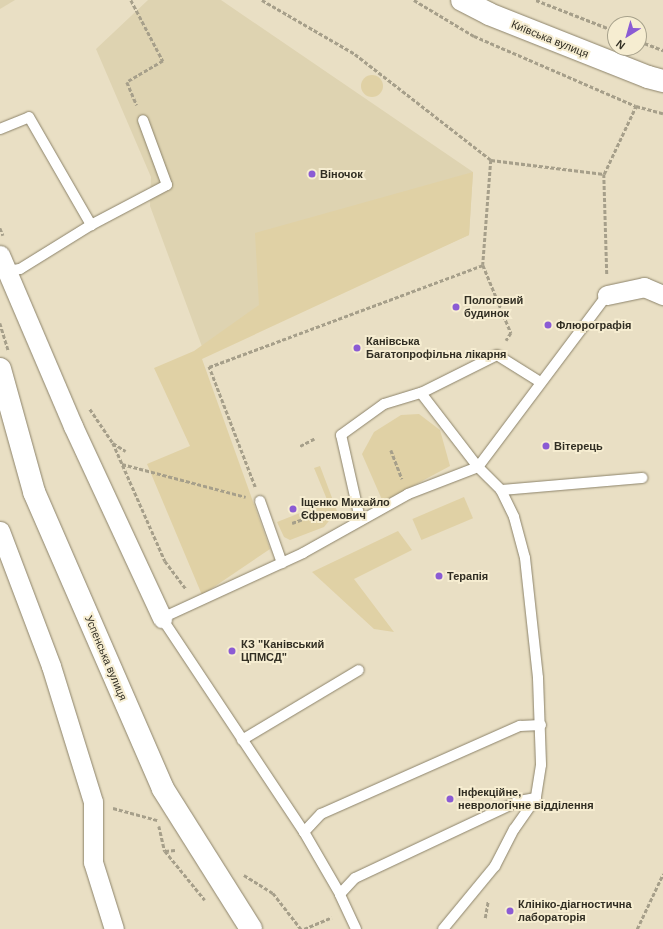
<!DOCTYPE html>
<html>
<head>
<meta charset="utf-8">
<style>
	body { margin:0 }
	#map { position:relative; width:663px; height:929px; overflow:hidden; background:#e9dfc4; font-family:Arial,sans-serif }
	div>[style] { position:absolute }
	.built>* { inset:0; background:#ded3b1 }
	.green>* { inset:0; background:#e0d1a5; transform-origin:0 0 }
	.round { border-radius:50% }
	.path>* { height:2.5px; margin-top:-1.25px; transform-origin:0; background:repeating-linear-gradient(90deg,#a69f8a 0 4px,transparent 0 6px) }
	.roads { filter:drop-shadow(0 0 1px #8c836a) drop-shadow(0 0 1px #8c836a) }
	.lane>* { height:10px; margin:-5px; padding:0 5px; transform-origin:5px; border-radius:5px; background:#fff }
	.street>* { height:19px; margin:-9.5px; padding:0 9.5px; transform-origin:9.5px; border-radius:9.5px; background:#fff }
	.secondary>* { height:22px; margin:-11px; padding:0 11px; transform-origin:11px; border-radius:11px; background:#fff }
	.primary>* { height:22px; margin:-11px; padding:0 11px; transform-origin:11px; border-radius:11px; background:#fff }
	.dots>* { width:11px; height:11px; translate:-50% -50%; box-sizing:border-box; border:2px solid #f6edd1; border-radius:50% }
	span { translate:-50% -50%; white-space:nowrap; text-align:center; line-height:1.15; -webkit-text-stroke:4px #f6edd1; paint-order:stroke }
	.street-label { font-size:11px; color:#312e23 }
	.poi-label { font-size:11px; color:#312e23; font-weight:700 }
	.left { translate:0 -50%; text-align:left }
	.north { position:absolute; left:607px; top:16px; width:40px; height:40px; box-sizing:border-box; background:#f6edd1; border:1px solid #a7a18b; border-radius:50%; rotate:217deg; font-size:11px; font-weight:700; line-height:16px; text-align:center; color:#312e23 }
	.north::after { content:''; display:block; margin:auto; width:14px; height:18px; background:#8b5bd4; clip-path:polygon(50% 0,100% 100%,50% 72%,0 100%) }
</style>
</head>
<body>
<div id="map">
	<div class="built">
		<div style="clip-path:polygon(0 0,15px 0,0 9px)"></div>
		<div style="clip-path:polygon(148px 0,221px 0,473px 172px,469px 235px,204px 352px,150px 206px,151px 177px,96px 49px)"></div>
	</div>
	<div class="green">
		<div class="round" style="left:361px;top:75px;width:22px;height:22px"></div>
		<div style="clip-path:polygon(473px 172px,469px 235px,202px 359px,270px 549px,202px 595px,147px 464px,190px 446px,154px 368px,194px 351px,259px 305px,255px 233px)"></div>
		<div style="clip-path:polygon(419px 414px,440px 430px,450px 466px,383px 502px,362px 454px,374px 432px,401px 415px)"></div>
		<div style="clip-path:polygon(320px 466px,337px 511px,324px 527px,290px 540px,284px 537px,277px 522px,328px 502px,314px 468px)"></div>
		<div style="left:464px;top:497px;width:23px;height:56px;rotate:67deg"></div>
		<div style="clip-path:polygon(398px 531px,412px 550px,354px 579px,394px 632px,374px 629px,312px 572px)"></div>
	</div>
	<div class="path">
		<div style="left:131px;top:0;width:69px;rotate:62.3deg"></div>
		<div style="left:163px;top:61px;width:42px;rotate:149.7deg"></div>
		<div style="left:127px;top:82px;width:25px;rotate:67deg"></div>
		<div style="left:262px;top:0;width:108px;rotate:30.1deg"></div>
		<div style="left:355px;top:54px;width:172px;rotate:37.9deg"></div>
		<div style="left:491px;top:160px;width:105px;rotate:94.4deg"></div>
		<div style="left:414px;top:0;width:70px;rotate:31deg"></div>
		<div style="left:474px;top:36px;width:176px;rotate:23.4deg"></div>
		<div style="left:636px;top:106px;width:28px;rotate:15deg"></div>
		<div style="left:536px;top:0;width:85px;rotate:21.4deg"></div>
		<div style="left:639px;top:41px;width:26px;rotate:21deg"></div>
		<div style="left:491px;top:160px;width:114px;rotate:7.1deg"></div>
		<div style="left:604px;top:174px;width:75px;rotate:-64.8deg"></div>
		<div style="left:604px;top:174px;width:101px;rotate:88.3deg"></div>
		<div style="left:0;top:228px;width:8px;rotate:67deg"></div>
		<div style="left:0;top:323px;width:28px;rotate:73deg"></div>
		<div style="left:90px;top:409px;width:41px;rotate:55.9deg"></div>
		<div style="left:113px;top:443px;width:129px;rotate:66.2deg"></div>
		<div style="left:165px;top:561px;width:35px;rotate:53deg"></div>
		<div style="left:113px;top:443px;width:15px;rotate:32deg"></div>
		<div style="left:300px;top:446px;width:16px;rotate:-27deg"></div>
		<div style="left:391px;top:450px;width:31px;rotate:69deg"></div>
		<div style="left:122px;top:464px;width:128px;rotate:14.9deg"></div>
		<div style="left:255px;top:487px;width:129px;rotate:-111deg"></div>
		<div style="left:209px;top:367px;width:292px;rotate:-20.4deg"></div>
		<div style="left:483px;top:265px;width:74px;rotate:67.6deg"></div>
		<div style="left:511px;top:333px;width:9px;rotate:122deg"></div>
		<div style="left:292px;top:523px;width:23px;rotate:-20deg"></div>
		<div style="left:314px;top:515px;width:14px;rotate:-111deg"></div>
		<div style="left:113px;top:808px;width:46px;rotate:15.3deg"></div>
		<div style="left:159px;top:826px;width:26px;rotate:77deg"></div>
		<div style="left:165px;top:851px;width:63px;rotate:50.8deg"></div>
		<div style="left:165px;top:851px;width:10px;rotate:-6deg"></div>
		<div style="left:244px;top:875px;width:34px;rotate:32deg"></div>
		<div style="left:273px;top:893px;width:46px;rotate:52.1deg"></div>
		<div style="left:485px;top:918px;width:17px;rotate:-80deg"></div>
		<div style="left:304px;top:929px;width:30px;rotate:-23deg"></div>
		<div style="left:637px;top:929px;width:61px;rotate:-64.7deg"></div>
	</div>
	<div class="roads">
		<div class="lane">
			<div style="left:0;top:129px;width:31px;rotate:-22deg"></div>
			<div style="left:29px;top:117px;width:125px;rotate:60.1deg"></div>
			<div style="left:7px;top:271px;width:13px;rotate:-9deg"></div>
			<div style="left:20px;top:269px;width:84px;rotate:-31.8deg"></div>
			<div style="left:91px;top:225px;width:86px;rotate:-27.8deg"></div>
			<div style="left:167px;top:185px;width:69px;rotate:-110.3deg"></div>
			<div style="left:421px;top:393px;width:85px;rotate:-26.6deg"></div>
			<div style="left:497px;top:355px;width:51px;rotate:32.1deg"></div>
			<div style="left:501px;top:490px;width:142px;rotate:-4.9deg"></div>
			<div style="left:260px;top:501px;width:66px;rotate:70.5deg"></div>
			<div style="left:360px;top:519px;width:86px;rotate:-102.7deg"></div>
			<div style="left:341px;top:435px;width:53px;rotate:-35.8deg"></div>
			<div style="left:384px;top:404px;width:39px;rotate:-17deg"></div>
			<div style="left:421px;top:393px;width:93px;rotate:52.4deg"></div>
			<div style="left:478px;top:467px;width:215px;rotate:-53.1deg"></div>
			<div style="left:242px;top:740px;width:136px;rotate:-30.9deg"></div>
			<div style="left:304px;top:832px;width:25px;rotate:-47deg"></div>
			<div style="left:321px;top:814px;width:218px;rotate:-23.9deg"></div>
			<div style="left:520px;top:726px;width:21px;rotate:-3deg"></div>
			<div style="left:340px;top:894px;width:22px;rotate:-47deg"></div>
			<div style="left:355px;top:878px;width:181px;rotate:-25.2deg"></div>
			<div style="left:519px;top:801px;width:17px;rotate:-10deg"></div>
			<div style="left:356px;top:929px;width:38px;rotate:-115deg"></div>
			<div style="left:340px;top:894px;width:72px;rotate:-120.1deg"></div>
			<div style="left:304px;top:832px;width:257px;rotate:-123.6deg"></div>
			<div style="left:162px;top:618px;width:155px;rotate:-24.7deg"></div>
			<div style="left:303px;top:553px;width:120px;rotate:-29.3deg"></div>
			<div style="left:408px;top:494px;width:75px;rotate:-21.1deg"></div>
			<div style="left:478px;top:467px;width:33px;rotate:45deg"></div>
			<div style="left:501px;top:490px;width:30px;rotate:64deg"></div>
			<div style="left:514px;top:517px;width:42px;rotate:75deg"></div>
			<div style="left:525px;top:558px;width:121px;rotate:83.8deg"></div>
			<div style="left:538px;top:678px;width:87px;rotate:88deg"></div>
			<div style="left:541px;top:765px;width:33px;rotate:99deg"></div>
			<div style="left:536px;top:798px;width:38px;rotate:125deg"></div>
			<div style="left:514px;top:829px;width:42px;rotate:117.2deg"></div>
			<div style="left:495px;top:866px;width:82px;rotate:129.5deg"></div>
		</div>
		<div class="street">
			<div style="left:0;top:255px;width:186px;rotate:66.9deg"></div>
			<div style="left:73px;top:426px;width:212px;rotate:65.1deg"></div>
			<div style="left:607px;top:295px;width:38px;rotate:-12deg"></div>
			<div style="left:644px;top:287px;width:21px;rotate:23deg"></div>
			<div style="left:0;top:531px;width:144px;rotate:69.3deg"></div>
			<div style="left:51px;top:666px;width:142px;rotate:72.8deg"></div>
			<div style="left:93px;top:802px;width:60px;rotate:90deg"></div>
			<div style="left:93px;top:862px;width:70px;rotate:72.6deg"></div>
		</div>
		<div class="secondary">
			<div style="left:0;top:369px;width:128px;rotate:74.5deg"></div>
			<div style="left:34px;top:492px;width:324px;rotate:66.5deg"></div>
			<div style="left:163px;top:789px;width:165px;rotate:57.8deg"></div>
		</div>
		<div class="primary">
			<div style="left:462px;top:0;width:30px;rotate:27deg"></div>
			<div style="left:489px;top:14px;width:171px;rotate:21.6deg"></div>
			<div style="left:648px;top:77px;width:16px;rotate:15deg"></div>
		</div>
	</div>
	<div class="dots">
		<div style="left:312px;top:174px;background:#8b5bd4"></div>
		<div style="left:456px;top:307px;background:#8b5bd4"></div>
		<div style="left:548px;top:325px;background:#8b5bd4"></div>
		<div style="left:357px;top:348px;background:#8b5bd4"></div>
		<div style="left:546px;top:446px;background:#8b5bd4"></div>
		<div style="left:293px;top:509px;background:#8b5bd4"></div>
		<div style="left:439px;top:576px;background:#8b5bd4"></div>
		<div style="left:232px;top:651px;background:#8b5bd4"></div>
		<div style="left:450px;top:799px;background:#8b5bd4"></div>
		<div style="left:510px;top:911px;background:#8b5bd4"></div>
	</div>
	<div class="street-label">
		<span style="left:550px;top:39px;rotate:22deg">Київська вулиця</span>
		<span style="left:106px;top:658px;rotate:67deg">Успенська вулиця</span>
	</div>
	<div class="poi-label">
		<span class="left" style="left:320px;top:174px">Віночок</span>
		<span class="left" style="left:464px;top:307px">Пологовий<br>будинок</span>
		<span class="left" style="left:556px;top:325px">Флюрографія</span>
		<span class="left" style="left:366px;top:348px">Канівська<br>Багатопрофільна лікарня</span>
		<span class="left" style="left:554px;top:446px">Вітерець</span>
		<span class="left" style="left:301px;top:509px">Іщенко Михайло<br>Єфремович</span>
		<span class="left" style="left:447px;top:576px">Терапія</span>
		<span class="left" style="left:241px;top:651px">КЗ "Канівський<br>ЦПМСД"</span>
		<span class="left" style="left:458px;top:799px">Інфекційне,<br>неврологічне відділення</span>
		<span class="left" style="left:518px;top:911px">Клініко-діагностична<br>лабораторія</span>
	</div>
	<div class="north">N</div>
</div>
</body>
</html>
